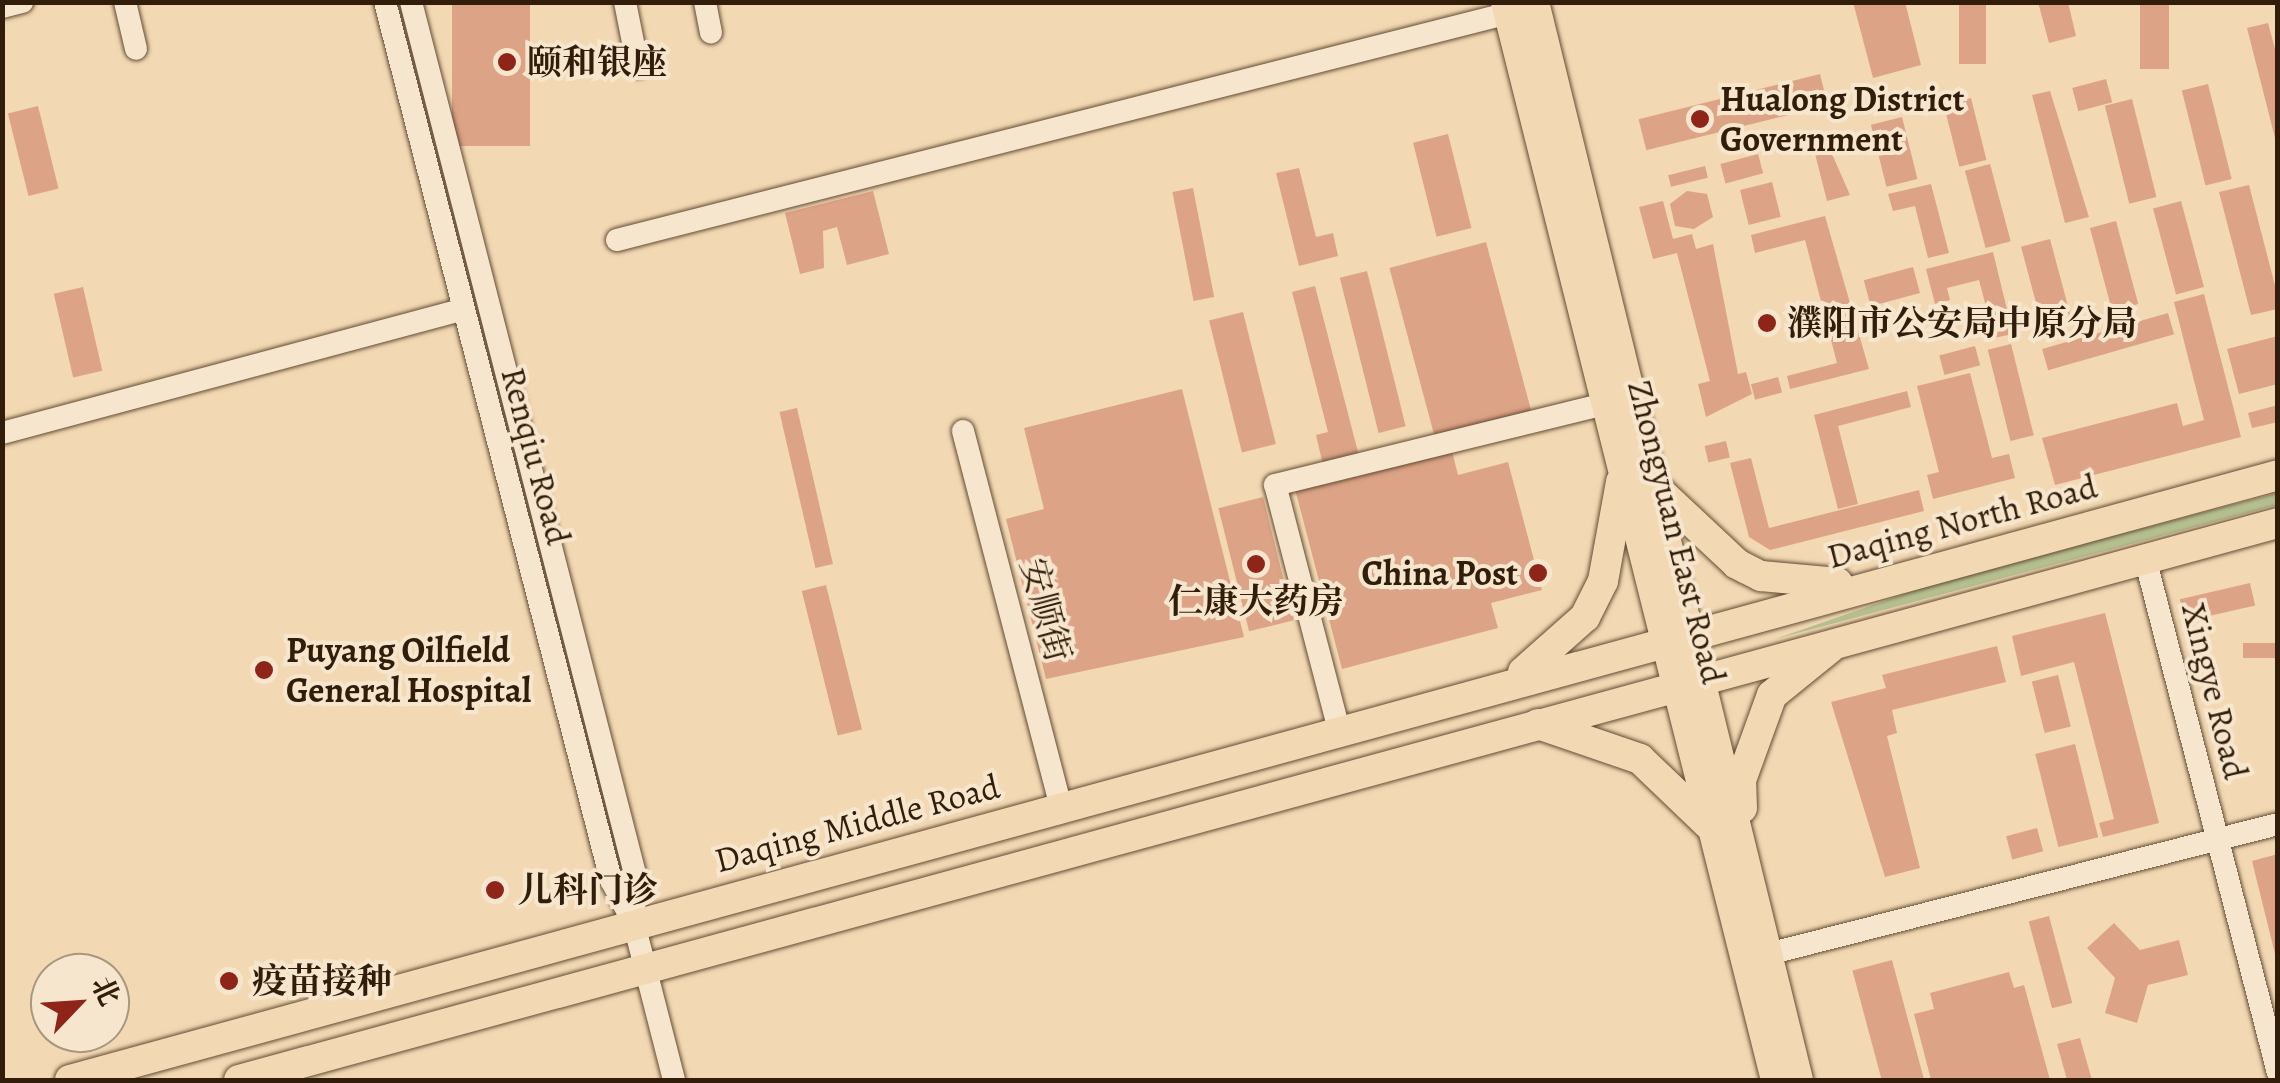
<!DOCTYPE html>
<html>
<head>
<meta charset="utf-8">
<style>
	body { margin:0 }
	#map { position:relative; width:2280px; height:1083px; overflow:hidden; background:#f3d9b3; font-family:Alegreya,"Noto Serif SC",serif }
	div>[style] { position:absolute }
	.green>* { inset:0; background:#b6c090 }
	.building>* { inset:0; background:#dda386; transform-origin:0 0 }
	.roads { filter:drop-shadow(0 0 2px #624c34) drop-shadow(0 0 2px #624c34) }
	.minor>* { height:22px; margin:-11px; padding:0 11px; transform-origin:11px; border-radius:11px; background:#f7e6ce }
	.major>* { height:30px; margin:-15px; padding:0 15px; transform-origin:15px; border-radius:15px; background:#f3d9b3 }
	.dots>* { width:28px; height:28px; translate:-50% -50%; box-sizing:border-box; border:5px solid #f7e6ce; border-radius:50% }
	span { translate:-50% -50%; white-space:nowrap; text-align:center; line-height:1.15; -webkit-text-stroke:8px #f7e6ce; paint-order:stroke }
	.poi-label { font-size:35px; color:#311d09; font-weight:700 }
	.left { translate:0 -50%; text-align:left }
	.right { translate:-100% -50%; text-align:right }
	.street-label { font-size:35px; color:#311d09 }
	.frame { position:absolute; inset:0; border:5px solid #311d09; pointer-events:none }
	.north { position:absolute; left:30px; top:953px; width:100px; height:100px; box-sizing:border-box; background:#f7e6ce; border:2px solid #a8967f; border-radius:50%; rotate:65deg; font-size:28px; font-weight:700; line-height:40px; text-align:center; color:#311d09 }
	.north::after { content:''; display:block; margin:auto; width:35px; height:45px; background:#8f2418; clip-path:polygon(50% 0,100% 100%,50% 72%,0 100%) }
</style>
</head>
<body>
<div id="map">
	<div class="green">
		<div style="clip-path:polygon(2277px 493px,2277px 505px,1775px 639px,1942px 581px)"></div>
	</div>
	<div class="building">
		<div style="left:452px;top:2px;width:78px;height:144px"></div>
		<div style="clip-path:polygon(1853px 2px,1905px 2px,1921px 65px,1873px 78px)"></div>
		<div style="left:1959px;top:2px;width:27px;height:62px"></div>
		<div style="clip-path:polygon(2038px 2px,2068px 2px,2076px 36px,2049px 43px)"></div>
		<div style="left:2140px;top:2px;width:29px;height:67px"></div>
		<div style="clip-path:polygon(2268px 23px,2278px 60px,2276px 142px,2247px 28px)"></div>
		<div style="left:1820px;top:74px;width:32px;height:187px;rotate:76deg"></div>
		<div style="left:2106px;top:79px;width:24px;height:35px;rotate:75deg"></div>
		<div style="left:2208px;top:84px;width:98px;height:27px;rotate:76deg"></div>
		<div style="clip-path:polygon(2050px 91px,2089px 217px,2065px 223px,2032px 95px)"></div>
		<div style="left:1971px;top:98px;width:64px;height:28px;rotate:76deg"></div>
		<div style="left:2132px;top:99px;width:101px;height:28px;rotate:76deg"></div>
		<div style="left:38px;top:106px;width:85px;height:31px;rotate:76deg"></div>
		<div style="left:1902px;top:117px;width:64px;height:32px;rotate:76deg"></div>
		<div style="clip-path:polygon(1834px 133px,1839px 152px,1832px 154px,1850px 195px,1827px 201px,1811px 138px)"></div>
		<div style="left:1448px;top:134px;width:97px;height:36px;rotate:76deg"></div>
		<div style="left:1758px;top:154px;width:20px;height:39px;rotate:75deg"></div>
		<div style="left:1990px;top:164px;width:80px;height:26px;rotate:75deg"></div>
		<div style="left:1705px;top:166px;width:12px;height:38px;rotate:76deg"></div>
		<div style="clip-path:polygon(1299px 168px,1316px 237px,1333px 233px,1338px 256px,1299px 266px,1276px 173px)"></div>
		<div style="left:1772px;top:182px;width:36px;height:33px;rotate:76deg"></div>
		<div style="clip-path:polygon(1931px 184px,1949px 253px,1928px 258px,1915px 206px,1893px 211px,1888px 194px)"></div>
		<div style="clip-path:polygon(2249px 185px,2278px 297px,2278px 309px,2251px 315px,2219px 192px)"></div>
		<div style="left:1193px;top:188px;width:111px;height:21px;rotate:79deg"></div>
		<div style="clip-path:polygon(873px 191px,889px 254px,847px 265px,837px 227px,823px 231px,824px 268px,800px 274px,785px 213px)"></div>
		<div style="clip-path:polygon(1687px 191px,1707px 194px,1713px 217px,1694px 229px,1675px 226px,1670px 204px)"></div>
		<div style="clip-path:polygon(1663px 201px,1673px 239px,1692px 234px,1696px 249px,1713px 244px,1738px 374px,1746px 372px,1752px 394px,1706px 417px,1698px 384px,1710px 381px,1677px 253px,1653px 259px,1639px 207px)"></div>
		<div style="left:2181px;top:201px;width:89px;height:29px;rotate:75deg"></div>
		<div style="clip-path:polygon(1825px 216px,1869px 369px,1790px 389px,1787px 376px,1837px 363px,1805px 240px,1755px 253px,1751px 235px)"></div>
		<div style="left:2116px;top:221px;width:86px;height:27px;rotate:75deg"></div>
		<div style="left:2050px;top:239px;width:83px;height:30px;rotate:75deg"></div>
		<div style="left:1486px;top:242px;width:175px;height:100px;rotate:75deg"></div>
		<div style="clip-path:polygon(1993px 252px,2013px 334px,1994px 338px,1979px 280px,1947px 288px,1950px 300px,1935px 304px,1926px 269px)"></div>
		<div style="left:1913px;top:267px;width:27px;height:51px;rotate:75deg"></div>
		<div style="left:1367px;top:271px;width:160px;height:28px;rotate:76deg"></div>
		<div style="clip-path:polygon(1315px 286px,1359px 456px,1323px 465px,1316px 435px,1328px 432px,1292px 292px)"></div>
		<div style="left:83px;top:287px;width:86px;height:30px;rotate:77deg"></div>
		<div style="clip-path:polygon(2204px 294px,2241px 437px,2055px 485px,2042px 438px,2177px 403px,2183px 426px,2204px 420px,2174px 302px)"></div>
		<div style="left:1243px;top:312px;width:136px;height:35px;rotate:76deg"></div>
		<div style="left:2168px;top:313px;width:22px;height:131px;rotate:74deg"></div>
		<div style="clip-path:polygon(2278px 336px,2278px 384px,2239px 394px,2227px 349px)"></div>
		<div style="left:2011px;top:344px;width:94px;height:24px;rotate:76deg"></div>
		<div style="left:1975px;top:346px;width:20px;height:37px;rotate:75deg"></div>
		<div style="clip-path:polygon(1970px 373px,1992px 458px,2009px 454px,2015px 478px,1933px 499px,1927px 475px,1939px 472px,1917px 386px)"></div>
		<div style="left:1778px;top:377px;width:16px;height:28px;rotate:75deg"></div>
		<div style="clip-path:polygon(1182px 389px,1244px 637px,1046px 679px,1006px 519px,1044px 509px,1024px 428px)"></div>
		<div style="clip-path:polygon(1907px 391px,1911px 407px,1838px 426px,1858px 504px,1838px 509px,1814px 415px)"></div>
		<div style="clip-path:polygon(2278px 405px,2278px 422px,2252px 428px,2248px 413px)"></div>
		<div style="left:797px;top:408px;width:160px;height:18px;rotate:77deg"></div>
		<div style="left:1726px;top:441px;width:17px;height:22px;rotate:77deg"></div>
		<div style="clip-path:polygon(1452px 451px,1458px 475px,1508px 462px,1542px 590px,1491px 603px,1498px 628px,1342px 669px,1295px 489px)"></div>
		<div style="clip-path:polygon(1751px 458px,1769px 528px,1919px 490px,1924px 511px,1770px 550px,1749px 537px,1730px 463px)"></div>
		<div style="left:1263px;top:497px;width:127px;height:46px;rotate:76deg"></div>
		<div style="left:2250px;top:583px;width:23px;height:72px;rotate:77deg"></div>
		<div style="left:826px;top:585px;width:149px;height:25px;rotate:76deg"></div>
		<div style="clip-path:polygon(2105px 613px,2159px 823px,2103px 837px,2099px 823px,2114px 819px,2074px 662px,2021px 676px,2012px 636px)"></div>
		<div style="left:2278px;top:643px;width:15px;height:35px;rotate:90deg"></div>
		<div style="clip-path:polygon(1997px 646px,2006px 682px,1892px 710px,1897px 733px,1887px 736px,1920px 868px,1885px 877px,1831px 702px,1886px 688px,1882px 675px)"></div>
		<div style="left:2058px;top:675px;width:53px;height:27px;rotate:76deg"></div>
		<div style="left:2075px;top:744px;width:96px;height:41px;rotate:76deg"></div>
		<div style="left:2037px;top:828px;width:24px;height:32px;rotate:75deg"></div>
		<div style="clip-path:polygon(2278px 854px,2278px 957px,2276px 958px,2252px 861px)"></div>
		<div style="left:2049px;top:916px;width:90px;height:21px;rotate:75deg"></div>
		<div style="clip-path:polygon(2114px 923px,2140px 950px,2179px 940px,2188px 975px,2148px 985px,2137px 1023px,2105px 1013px,2115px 978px,2087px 948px)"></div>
		<div style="left:1892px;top:960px;width:124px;height:41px;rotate:75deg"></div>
		<div style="clip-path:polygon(2009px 972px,2014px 988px,2024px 985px,2050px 1080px,1931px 1080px,1914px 1014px,1934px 1009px,1930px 993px)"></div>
		<div style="clip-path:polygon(2080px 1038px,2092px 1080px,2067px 1080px,2057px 1044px)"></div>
	</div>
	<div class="roads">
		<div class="minor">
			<div style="left:125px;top:2px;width:48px;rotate:76.8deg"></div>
			<div style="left:385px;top:2px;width:907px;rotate:75.57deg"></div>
			<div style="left:611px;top:880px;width:50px;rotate:62.4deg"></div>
			<div style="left:634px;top:924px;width:161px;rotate:75.6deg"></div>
			<div style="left:411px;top:2px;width:900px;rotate:75.59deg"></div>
			<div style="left:635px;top:874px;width:46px;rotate:91.2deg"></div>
			<div style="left:625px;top:2px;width:66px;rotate:78.7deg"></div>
			<div style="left:705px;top:2px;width:31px;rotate:79deg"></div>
			<div style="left:2px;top:7px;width:21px;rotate:-14deg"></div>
			<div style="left:617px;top:240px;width:920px;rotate:-14.28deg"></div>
			<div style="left:963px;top:431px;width:388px;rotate:75.4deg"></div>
			<div style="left:2px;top:433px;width:476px;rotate:-15deg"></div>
			<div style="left:2145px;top:558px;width:532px;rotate:75.52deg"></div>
			<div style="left:1339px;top:730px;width:253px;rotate:-104.6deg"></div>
			<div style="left:1275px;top:485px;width:341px;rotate:-13.8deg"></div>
			<div style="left:1768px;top:954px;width:526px;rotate:-14.3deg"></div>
		</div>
		<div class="major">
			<div style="left:1506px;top:2px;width:1111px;rotate:75.94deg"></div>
			<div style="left:1534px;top:2px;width:1110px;rotate:76.24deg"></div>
			<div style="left:1658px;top:490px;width:108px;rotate:43.1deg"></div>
			<div style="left:1737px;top:564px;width:27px;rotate:27deg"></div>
			<div style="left:1761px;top:576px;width:77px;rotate:5.2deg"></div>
			<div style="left:1523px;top:672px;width:83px;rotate:-41.6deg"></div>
			<div style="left:1585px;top:617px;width:40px;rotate:-63.4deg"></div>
			<div style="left:1603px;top:581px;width:101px;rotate:-79.7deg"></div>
			<div style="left:1538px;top:724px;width:108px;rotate:18.9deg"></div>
			<div style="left:1640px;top:759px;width:95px;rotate:43.7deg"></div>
			<div style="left:1742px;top:808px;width:28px;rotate:-92deg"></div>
			<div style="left:1741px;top:780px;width:90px;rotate:-70deg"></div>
			<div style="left:1772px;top:695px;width:75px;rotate:-39deg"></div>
			<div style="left:70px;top:1080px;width:2289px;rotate:-15.32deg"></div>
			<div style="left:239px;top:1080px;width:2114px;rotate:-15.28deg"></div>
		</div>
	</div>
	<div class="dots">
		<div style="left:507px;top:62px;background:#8f2418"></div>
		<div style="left:1700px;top:119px;background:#8f2418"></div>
		<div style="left:1767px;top:323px;background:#8f2418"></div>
		<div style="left:1256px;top:564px;background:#8f2418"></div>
		<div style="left:1538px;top:573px;background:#8f2418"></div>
		<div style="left:264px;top:670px;background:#8f2418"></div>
		<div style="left:495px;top:890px;background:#8f2418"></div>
		<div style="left:229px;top:981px;background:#8f2418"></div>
	</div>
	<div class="poi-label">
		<span class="left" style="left:527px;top:62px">颐和银座</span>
		<span class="left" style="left:1720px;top:119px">Hualong District<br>Government</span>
		<span class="left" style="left:1787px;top:323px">濮阳市公安局中原分局</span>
		<span class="right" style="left:1518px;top:573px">China Post</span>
		<span style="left:1256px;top:601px">仁康大药房</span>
		<span class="left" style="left:286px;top:670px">Puyang Oilfield<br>General Hospital</span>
		<span class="left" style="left:518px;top:890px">儿科门诊</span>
		<span class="left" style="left:252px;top:981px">疫苗接种</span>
	</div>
	<div class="street-label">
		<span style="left:536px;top:456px;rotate:75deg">Renqiu Road</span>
		<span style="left:1962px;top:521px;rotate:-15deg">Daqing North Road</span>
		<span style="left:1677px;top:532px;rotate:76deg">Zhongyuan East Road</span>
		<span style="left:1046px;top:610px;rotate:75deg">安顺街</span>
		<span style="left:2215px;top:691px;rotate:76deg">Xingye Road</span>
		<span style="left:857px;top:823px;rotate:-15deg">Daqing Middle Road</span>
	</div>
	<div class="frame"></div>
	<div class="north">北</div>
</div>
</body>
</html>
